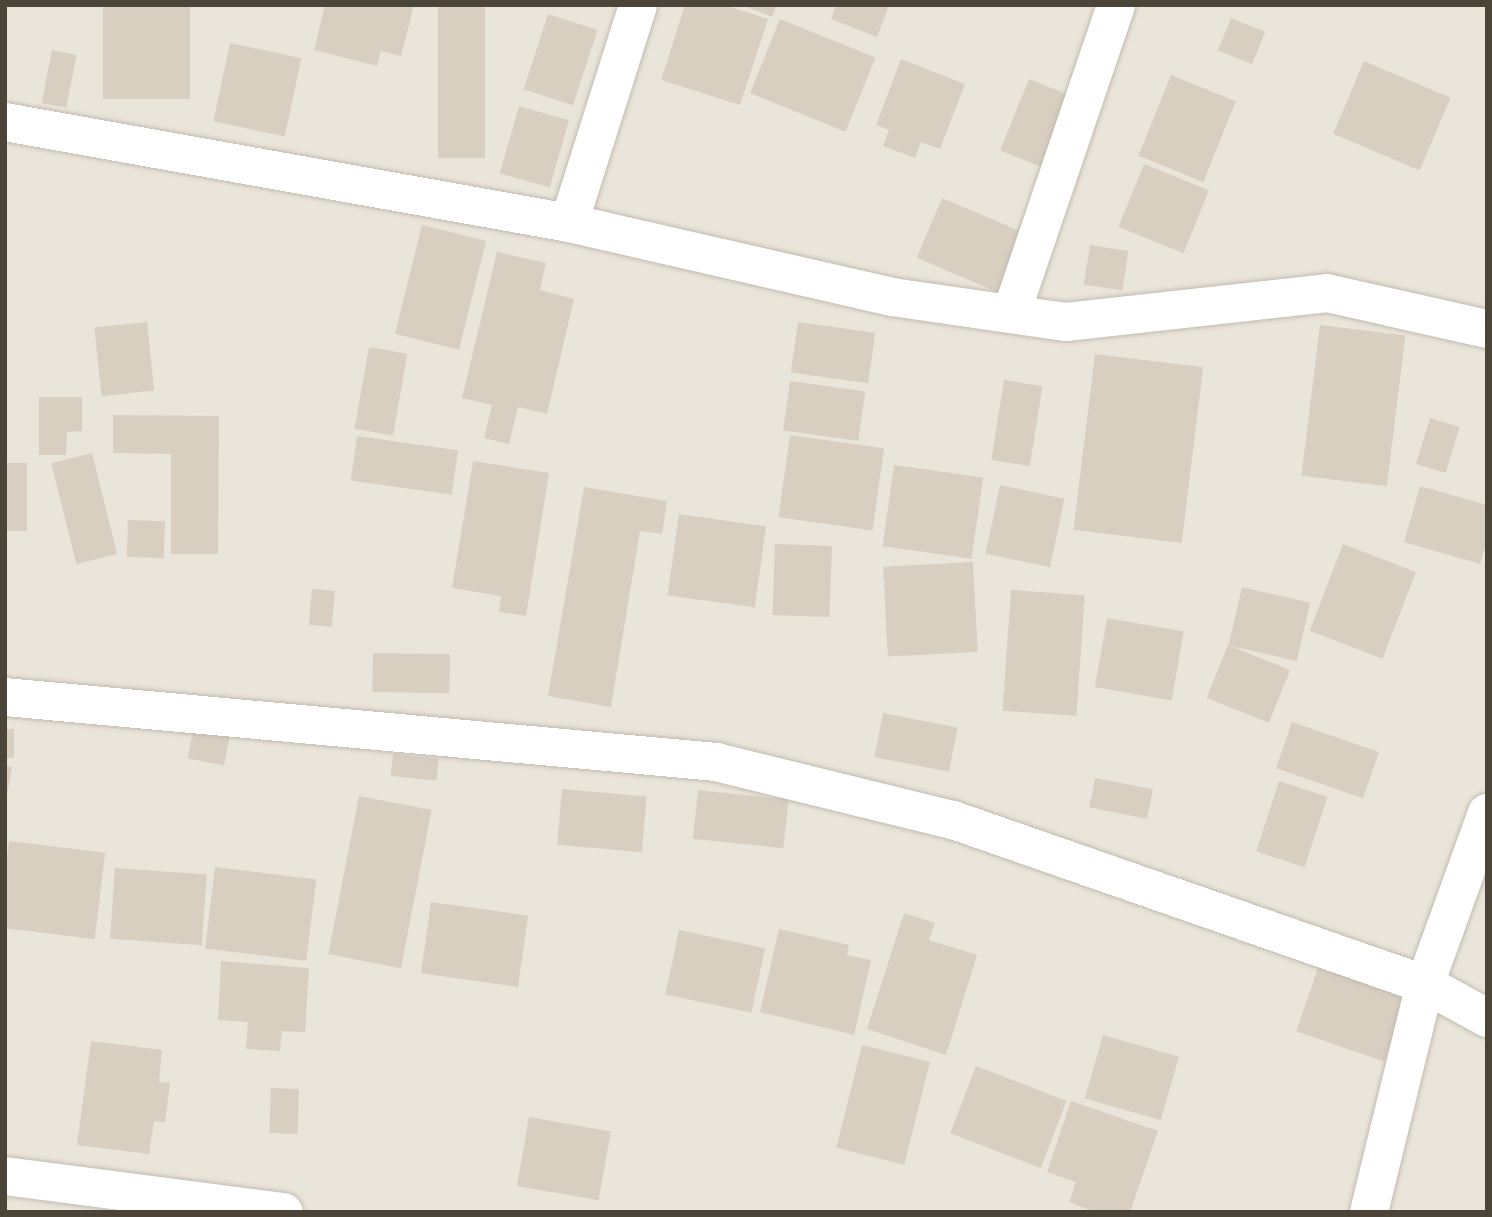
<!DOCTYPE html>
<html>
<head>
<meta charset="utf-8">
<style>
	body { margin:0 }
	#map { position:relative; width:1492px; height:1217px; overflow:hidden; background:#f6f3ec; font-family:Ubuntu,sans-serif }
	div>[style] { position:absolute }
	.residential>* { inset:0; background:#eae5da; transform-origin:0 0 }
	.building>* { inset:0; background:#d8cfc1; transform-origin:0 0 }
	.roads { filter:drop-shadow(0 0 2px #c2bbae) drop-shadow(0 0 2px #c2bbae) }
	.minor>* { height:38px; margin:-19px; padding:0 19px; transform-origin:19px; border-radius:19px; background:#fff }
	span { translate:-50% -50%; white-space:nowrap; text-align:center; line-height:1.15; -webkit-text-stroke:7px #fff; paint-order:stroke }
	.frame { position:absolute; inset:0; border:7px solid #4b4439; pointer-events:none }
</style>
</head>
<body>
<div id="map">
	<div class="residential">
		<div style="left:5px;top:5px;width:1482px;height:1207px"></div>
	</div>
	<div class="building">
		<div style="left:103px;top:5px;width:87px;height:94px"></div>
		<div style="clip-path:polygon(325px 5px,414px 5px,401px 56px,381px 51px,377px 66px,314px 50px)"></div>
		<div style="left:438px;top:5px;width:47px;height:153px"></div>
		<div style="clip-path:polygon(685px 5px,724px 5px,768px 19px,740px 105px,661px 80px)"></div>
		<div style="clip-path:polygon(743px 5px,777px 5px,772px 17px)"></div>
		<div style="clip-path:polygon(836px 5px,889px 5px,877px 37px,831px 19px)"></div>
		<div style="left:548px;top:14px;width:52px;height:79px;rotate:18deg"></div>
		<div style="left:1231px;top:18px;width:37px;height:35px;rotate:22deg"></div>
		<div style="left:780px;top:19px;width:103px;height:80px;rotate:22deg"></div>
		<div style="left:230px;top:43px;width:73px;height:80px;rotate:12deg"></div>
		<div style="left:52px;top:50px;width:25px;height:54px;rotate:11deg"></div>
		<div style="clip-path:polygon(901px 59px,965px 84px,940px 149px,921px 142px,915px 158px,883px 146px,889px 130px,876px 125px)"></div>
		<div style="left:1364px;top:61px;width:94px;height:79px;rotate:23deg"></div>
		<div style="left:1171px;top:75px;width:70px;height:87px;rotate:22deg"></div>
		<div style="left:1029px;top:79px;width:55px;height:77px;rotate:22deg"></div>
		<div style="left:519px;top:106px;width:52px;height:70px;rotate:16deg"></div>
		<div style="left:1144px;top:164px;width:70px;height:68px;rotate:22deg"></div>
		<div style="left:942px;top:198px;width:90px;height:65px;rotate:23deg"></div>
		<div style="left:422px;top:225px;width:66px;height:112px;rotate:14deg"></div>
		<div style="left:1090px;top:245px;width:39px;height:40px;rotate:9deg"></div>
		<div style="clip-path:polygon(497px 252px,546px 263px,540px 290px,574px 299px,547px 414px,518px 407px,509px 444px,484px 438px,492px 405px,462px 398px)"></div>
		<div style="left:147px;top:322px;width:69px;height:53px;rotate:84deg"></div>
		<div style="left:798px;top:322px;width:78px;height:51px;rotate:8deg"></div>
		<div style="left:1320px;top:325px;width:86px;height:152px;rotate:7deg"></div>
		<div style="left:369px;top:347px;width:39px;height:83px;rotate:10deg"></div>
		<div style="left:1095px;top:354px;width:109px;height:177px;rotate:7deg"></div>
		<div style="left:1004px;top:380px;width:39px;height:81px;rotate:9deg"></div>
		<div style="left:790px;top:381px;width:76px;height:50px;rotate:8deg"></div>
		<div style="clip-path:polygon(39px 397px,82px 397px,82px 431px,67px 432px,66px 455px,39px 455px)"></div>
		<div style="clip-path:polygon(113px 415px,219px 416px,218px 554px,171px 554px,171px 454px,113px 453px)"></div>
		<div style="left:1430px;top:418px;width:31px;height:48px;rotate:17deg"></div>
		<div style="left:790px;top:435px;width:95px;height:83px;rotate:8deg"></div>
		<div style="left:357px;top:436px;width:102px;height:45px;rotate:8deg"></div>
		<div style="left:92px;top:453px;width:104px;height:42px;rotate:76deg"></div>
		<div style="clip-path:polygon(473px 461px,549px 473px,526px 616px,499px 612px,501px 596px,452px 588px)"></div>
		<div style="left:5px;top:463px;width:22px;height:68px"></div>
		<div style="left:894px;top:465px;width:90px;height:82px;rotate:8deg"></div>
		<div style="left:1000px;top:485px;width:66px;height:70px;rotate:12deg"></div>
		<div style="clip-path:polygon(1420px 486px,1487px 505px,1487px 541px,1480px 564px,1404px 542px)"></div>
		<div style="clip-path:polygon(584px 487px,667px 501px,662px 534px,640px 531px,611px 707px,548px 696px)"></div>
		<div style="left:679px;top:514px;width:88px;height:82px;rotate:8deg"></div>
		<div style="left:128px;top:520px;width:37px;height:37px;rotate:2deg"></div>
		<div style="left:775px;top:544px;width:57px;height:71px;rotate:2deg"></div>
		<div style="left:1343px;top:544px;width:78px;height:93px;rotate:21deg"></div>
		<div style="left:973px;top:562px;width:90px;height:90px;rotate:87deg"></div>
		<div style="left:1242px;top:587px;width:70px;height:60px;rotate:13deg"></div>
		<div style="left:312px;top:589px;width:23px;height:36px;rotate:5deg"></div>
		<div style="left:1011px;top:590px;width:74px;height:121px;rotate:4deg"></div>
		<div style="left:1107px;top:618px;width:78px;height:70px;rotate:10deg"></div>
		<div style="left:1228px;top:645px;width:67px;height:57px;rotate:22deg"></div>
		<div style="left:373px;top:653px;width:77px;height:39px;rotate:1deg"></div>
		<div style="left:883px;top:713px;width:76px;height:45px;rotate:11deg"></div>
		<div style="left:1292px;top:722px;width:92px;height:49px;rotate:19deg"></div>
		<div style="left:194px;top:726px;width:37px;height:33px;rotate:11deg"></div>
		<div style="left:5px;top:729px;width:9px;height:29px"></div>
		<div style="left:393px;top:754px;width:46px;height:22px;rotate:6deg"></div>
		<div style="clip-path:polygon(5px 765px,12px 767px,7px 796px,5px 796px)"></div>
		<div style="left:1095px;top:778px;width:59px;height:30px;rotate:11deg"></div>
		<div style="left:1279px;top:781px;width:51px;height:74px;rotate:18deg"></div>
		<div style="left:562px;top:789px;width:85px;height:56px;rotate:5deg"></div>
		<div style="left:698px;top:790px;width:91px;height:49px;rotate:6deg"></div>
		<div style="left:359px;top:796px;width:74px;height:161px;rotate:11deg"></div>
		<div style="left:9px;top:841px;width:97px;height:87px;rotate:7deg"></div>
		<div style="left:215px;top:867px;width:102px;height:82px;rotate:7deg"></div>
		<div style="left:115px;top:868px;width:92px;height:71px;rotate:4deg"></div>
		<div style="left:431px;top:902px;width:98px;height:72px;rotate:8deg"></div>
		<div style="clip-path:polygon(904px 913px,935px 923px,929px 940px,977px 955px,946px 1055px,867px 1029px)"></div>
		<div style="clip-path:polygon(779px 929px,849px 945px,847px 955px,871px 960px,854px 1035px,760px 1012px)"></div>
		<div style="left:679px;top:930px;width:88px;height:66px;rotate:12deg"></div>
		<div style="clip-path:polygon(221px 961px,309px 968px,305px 1032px,282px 1031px,280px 1051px,246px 1049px,248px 1022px,218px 1020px)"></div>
		<div style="left:1319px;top:965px;width:93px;height:70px;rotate:19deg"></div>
		<div style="left:1103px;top:1035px;width:79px;height:66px;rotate:16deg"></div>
		<div style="clip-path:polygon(91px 1041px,162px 1050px,159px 1082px,170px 1083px,165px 1122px,154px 1121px,149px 1154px,77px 1145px)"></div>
		<div style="left:862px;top:1045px;width:70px;height:106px;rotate:14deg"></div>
		<div style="left:976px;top:1066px;width:97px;height:72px;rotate:21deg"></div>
		<div style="left:271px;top:1088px;width:28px;height:45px;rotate:2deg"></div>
		<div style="clip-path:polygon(1071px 1101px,1158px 1131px,1130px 1212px,1095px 1212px,1069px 1202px,1076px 1182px,1047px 1172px)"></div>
		<div style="left:529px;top:1117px;width:83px;height:70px;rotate:10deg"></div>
	</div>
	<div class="roads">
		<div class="minor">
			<div style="left:5px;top:122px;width:573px;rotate:10.15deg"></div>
			<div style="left:569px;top:223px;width:331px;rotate:12.9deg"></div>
			<div style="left:892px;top:297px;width:176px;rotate:8.2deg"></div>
			<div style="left:1066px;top:322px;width:263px;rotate:-6.3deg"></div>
			<div style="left:1327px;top:293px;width:164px;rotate:12.7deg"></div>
			<div style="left:569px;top:223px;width:229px;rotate:-72.4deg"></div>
			<div style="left:1011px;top:314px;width:326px;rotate:-71.2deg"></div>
			<div style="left:5px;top:697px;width:714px;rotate:5.22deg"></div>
			<div style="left:716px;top:762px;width:244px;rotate:13.8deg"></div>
			<div style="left:953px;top:820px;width:500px;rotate:19.2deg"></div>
			<div style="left:1425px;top:984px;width:71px;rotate:28.7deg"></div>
			<div style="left:5px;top:1176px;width:281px;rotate:7.4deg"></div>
			<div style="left:1369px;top:1212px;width:235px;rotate:-76.2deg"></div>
			<div style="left:1425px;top:984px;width:182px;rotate:-70.1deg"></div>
		</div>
	</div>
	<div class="frame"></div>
</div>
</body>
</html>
